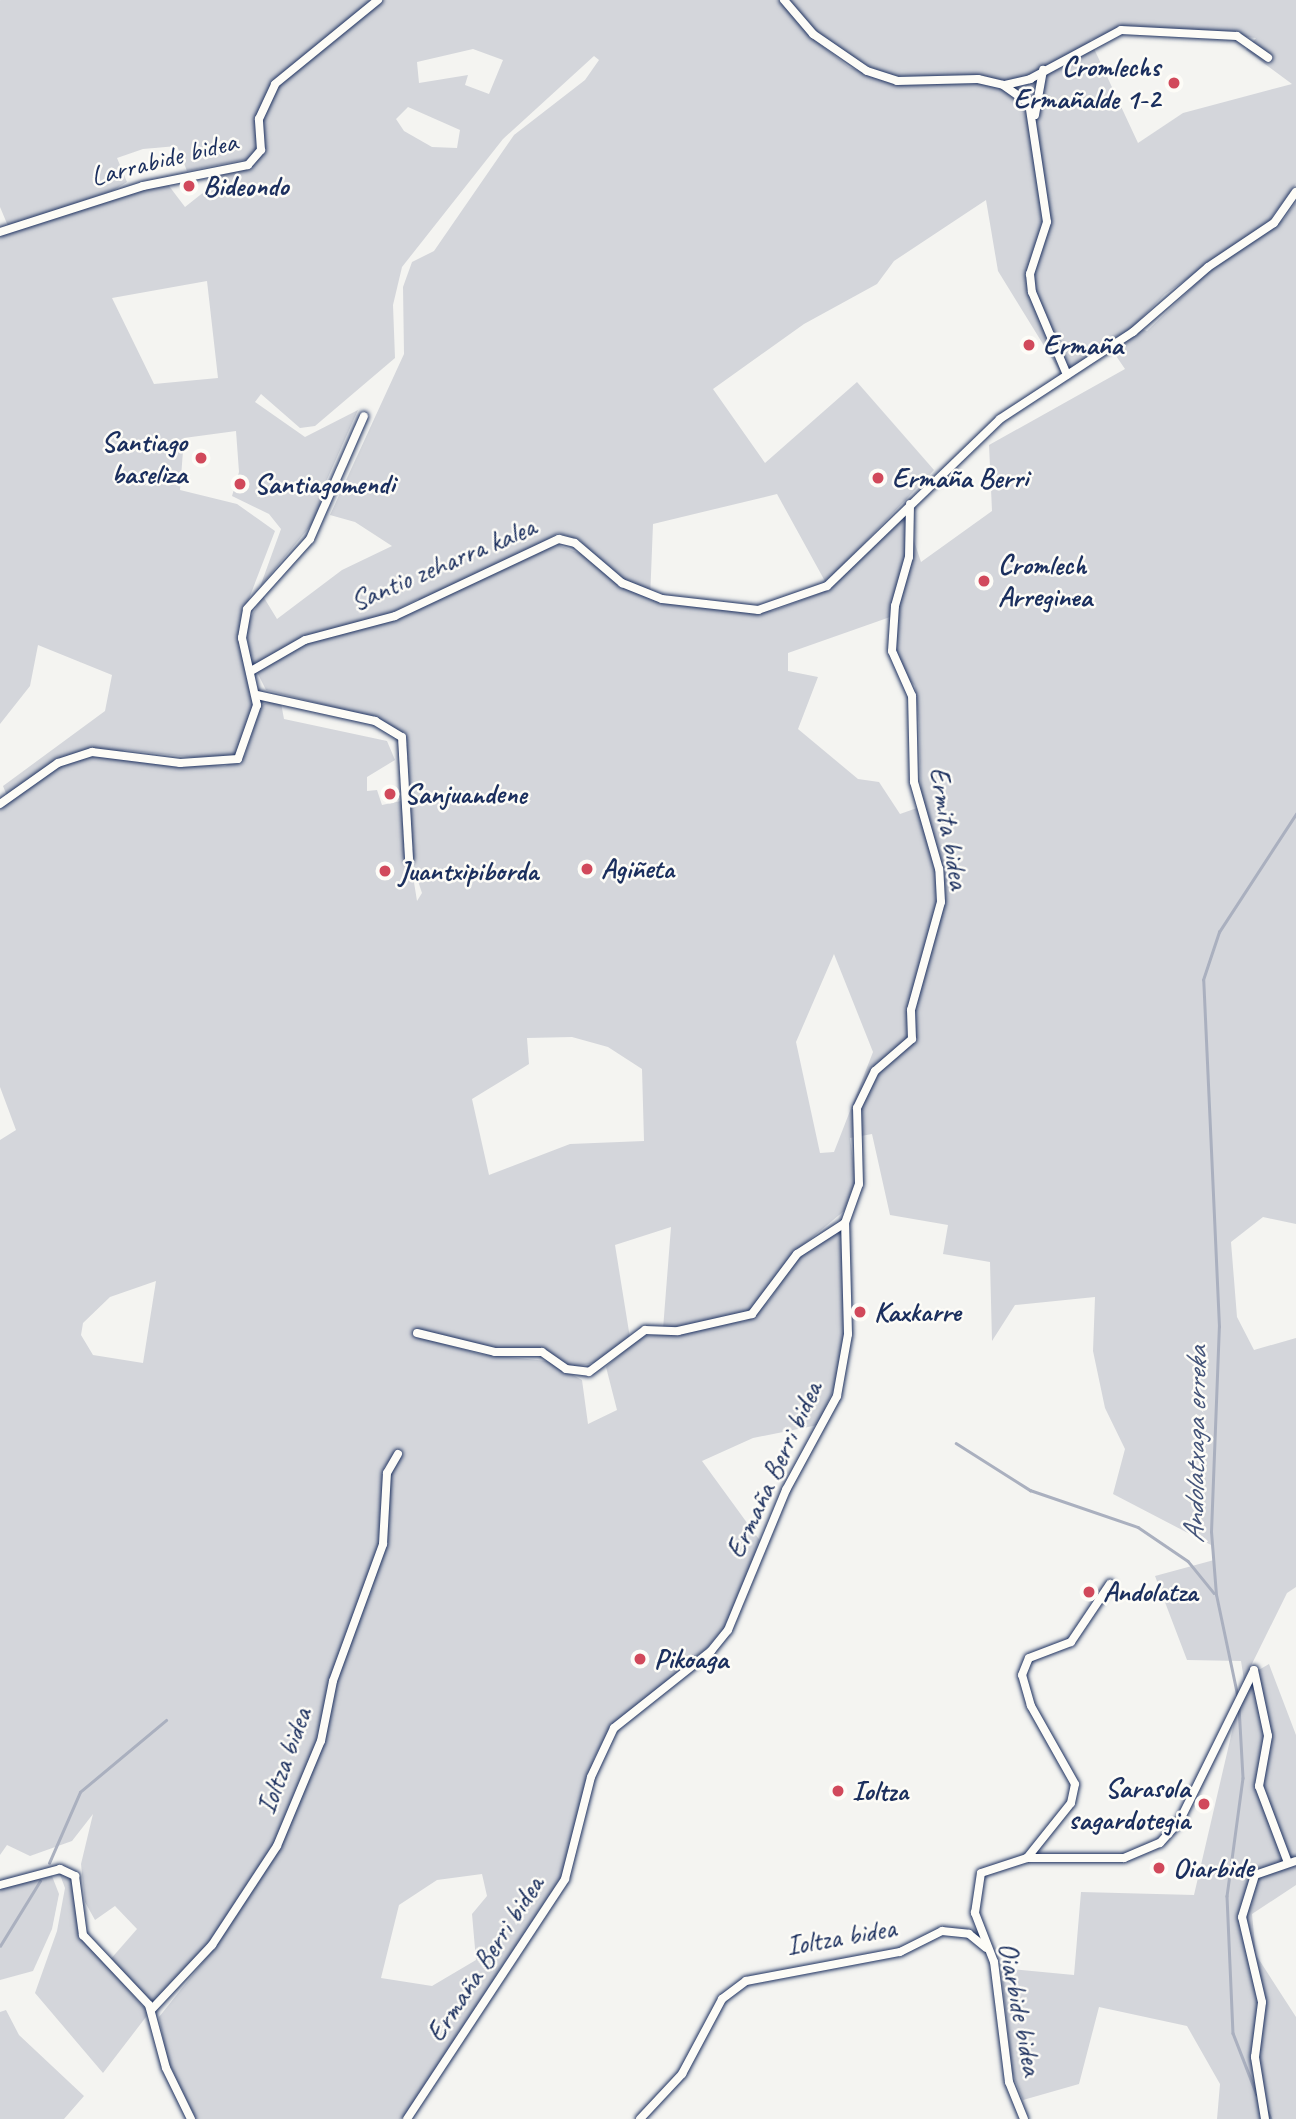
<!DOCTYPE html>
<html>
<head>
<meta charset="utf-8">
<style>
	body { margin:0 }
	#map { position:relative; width:1296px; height:2119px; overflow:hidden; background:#f4f4f1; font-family:Caveat,sans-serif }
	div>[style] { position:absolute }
	.green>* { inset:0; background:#d4d6db }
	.stream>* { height:2.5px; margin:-1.25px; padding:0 1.25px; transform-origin:1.25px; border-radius:1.25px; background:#aab0bf }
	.roads { filter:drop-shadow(0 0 2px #1b2f5e) drop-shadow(0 0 2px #1b2f5e) }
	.street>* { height:8px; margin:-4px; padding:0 4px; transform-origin:4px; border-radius:4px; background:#fdfcf7 }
	.dots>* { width:19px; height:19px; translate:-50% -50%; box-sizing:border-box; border:4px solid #fdfcf7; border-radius:50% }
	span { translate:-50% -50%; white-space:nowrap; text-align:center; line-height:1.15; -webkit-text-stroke:5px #fdfcf7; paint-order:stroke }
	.poi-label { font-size:28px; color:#1b2f5e; font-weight:700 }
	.right { translate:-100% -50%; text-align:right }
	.left { translate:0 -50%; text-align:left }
	.street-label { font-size:28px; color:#1b2f5e }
	.water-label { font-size:30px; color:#46567b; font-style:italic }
</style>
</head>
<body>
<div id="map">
	<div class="green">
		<div style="clip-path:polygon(evenodd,0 0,780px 0,812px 38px,849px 67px,897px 84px,918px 78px,889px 76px,850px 57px,822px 38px,789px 0,1296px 0,1296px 184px,1266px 225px,1165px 294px,1134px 326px,1147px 331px,1207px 273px,1284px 219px,1296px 202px,1296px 1224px,1263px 1217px,1231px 1242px,1237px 1317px,1254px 1350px,1296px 1338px,1296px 1587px,1287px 1593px,1245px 1678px,1269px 1664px,1296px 1735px,1296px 1885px,1252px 1914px,1256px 1955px,1296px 2017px,1296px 2119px,1217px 2119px,1220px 2084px,1187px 2026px,1099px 2007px,1079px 2084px,1023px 2100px,1012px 2072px,1001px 1968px,1074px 1975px,1081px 1892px,1194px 1895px,1244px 1680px,1241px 1661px,1187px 1660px,1155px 1576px,1214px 1560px,1211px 1545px,1113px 1494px,1125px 1449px,1105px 1408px,1093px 1351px,1095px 1297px,1015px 1305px,992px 1341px,990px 1262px,943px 1254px,948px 1225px,890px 1215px,872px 1134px,850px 1138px,856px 1180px,844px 1211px,797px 1250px,765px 1298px,742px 1316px,663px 1329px,671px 1227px,615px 1245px,630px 1338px,607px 1360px,570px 1368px,543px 1349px,493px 1349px,423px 1330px,419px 1337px,480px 1354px,547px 1361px,582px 1380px,588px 1424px,617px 1410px,606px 1367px,639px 1337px,745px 1321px,769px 1301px,796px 1259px,841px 1229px,845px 1335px,834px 1388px,818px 1425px,753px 1438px,702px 1461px,761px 1542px,725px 1627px,695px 1661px,612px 1725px,594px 1758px,563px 1874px,411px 2111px,400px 2119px,196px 2119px,167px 2059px,159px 2017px,219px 1942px,280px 1846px,325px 1739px,335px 1682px,383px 1552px,389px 1472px,397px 1452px,384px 1467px,378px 1548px,330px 1683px,319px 1740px,275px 1846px,209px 1946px,160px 2000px,151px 2002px,109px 1961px,137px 1929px,115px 1906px,95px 1920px,85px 1902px,81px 1864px,93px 1814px,72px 1841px,30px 1856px,7px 1845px,0 1855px,0 1140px,16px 1130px,0 1087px,0 809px,7px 796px,3px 786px,105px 711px,112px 675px,38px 645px,30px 686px,0 724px,0 235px,166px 182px,185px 207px,214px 184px,206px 175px,256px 164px,248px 159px,187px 171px,177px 146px,143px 149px,117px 158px,127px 182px,112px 191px,8px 226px,0 207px,0 0,1135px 26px,1256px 38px,1246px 50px,1292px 84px,1183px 113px,1138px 143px,1090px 40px,1135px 26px,0 0,473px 49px,503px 60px,489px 94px,465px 85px,468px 75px,419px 83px,417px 62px,473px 49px,0 0,594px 56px,599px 60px,585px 80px,514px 135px,434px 251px,412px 262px,403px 287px,404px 354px,330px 515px,355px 522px,392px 546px,342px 570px,277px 619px,263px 596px,246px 625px,250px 658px,266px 690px,380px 719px,405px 737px,414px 869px,422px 893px,417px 901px,401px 801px,382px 805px,377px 790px,367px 791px,367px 777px,395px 760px,387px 741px,284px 719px,281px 703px,270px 700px,261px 706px,245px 755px,225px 766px,118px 757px,124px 750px,226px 761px,240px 750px,252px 721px,253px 689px,240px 622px,275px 531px,237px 504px,180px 490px,184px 438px,236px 431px,239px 472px,232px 496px,269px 514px,281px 529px,260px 587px,321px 513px,325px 484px,358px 410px,305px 437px,255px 402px,261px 394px,300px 428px,315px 426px,395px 358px,393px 305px,402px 267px,503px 139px,594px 56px,0 0,408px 107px,460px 130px,457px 148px,432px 147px,404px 131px,396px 119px,408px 107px,0 0,986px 200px,998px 271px,1062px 375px,1108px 344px,1125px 369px,989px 445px,992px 511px,921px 562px,905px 514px,828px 590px,773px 611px,650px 600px,653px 524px,777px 494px,826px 583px,934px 470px,857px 382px,765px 463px,713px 389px,804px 324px,877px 284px,894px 261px,986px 200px,0 0,207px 281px,218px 378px,154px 384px,112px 298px,207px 281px,0 0,558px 533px,580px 540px,598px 560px,558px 545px,526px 552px,558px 533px,0 0,418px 599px,420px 606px,394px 619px,393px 612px,418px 599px,0 0,893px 616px,893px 663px,915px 686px,919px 723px,921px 798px,917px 808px,900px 814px,879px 782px,858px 779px,798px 729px,818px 677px,788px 671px,788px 653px,893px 616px,0 0,834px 954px,873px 1052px,834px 1152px,820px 1153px,796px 1042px,834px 954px,0 0,572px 1037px,608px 1047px,642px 1069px,644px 1141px,570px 1144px,489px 1175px,472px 1099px,529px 1064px,527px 1038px,572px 1037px,0 0,156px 1281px,143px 1363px,93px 1355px,81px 1335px,83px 1323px,110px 1297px,156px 1281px,0 0,482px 1874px,487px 1896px,472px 1914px,476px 1960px,432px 1986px,381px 1978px,399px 1905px,437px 1880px,482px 1874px)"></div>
		<div style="clip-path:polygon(59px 1872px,72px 1880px,81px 1937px,149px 2013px,103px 2073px,35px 1993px,57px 1931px,65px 1888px)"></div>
		<div style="clip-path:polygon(52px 1876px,59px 1894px,52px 1929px,33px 1971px,0 1980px,0 1888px)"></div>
		<div style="clip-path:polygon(6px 2010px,19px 2035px,84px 2096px,64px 2119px,0 2119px,0 2012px)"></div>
	</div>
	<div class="stream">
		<div style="left:956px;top:1443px;width:88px;rotate:32.4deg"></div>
		<div style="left:1030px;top:1490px;width:114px;rotate:18.9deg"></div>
		<div style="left:1138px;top:1527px;width:60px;rotate:34.2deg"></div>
		<div style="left:1188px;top:1561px;width:41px;rotate:50.9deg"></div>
		<div style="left:1238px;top:1699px;width:106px;rotate:-101.9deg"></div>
		<div style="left:1216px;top:1595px;width:63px;rotate:-94.5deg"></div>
		<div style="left:1211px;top:1532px;width:205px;rotate:-87.8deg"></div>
		<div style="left:1219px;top:1327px;width:347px;rotate:-92.6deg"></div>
		<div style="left:1203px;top:980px;width:51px;rotate:-71.6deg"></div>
		<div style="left:1219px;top:932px;width:141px;rotate:-56.9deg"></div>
		<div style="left:1239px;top:1706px;width:72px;rotate:86.8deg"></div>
		<div style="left:1243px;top:1778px;width:119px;rotate:97.7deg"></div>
		<div style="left:1227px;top:1896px;width:137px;rotate:87.5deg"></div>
		<div style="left:1233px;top:2033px;width:66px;rotate:68.8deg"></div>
		<div style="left:49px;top:1863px;width:77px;rotate:-66.4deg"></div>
		<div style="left:80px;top:1792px;width:112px;rotate:-39.9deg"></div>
		<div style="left:0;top:1946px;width:76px;rotate:-58.4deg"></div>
		<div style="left:1267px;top:2110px;width:10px;rotate:66deg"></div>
	</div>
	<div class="roads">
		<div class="street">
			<div style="left:784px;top:0;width:45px;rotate:49.5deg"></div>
			<div style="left:813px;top:34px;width:65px;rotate:34.4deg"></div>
			<div style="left:867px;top:71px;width:32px;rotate:18deg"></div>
			<div style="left:897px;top:81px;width:81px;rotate:-1.4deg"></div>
			<div style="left:978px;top:79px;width:26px;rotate:13deg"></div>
			<div style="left:1003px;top:85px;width:32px;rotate:35deg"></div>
			<div style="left:1029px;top:103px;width:120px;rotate:81.4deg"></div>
			<div style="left:1047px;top:222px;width:55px;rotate:108.1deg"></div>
			<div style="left:1030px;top:274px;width:18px;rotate:84deg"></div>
			<div style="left:1032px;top:292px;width:90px;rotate:67.1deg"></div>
			<div style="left:1005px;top:85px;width:26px;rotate:-13deg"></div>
			<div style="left:1030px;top:79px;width:103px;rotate:-28.3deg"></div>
			<div style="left:1121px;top:30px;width:116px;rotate:3deg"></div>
			<div style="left:1237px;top:36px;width:38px;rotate:35deg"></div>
			<div style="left:1035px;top:115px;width:46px;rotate:-79.9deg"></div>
			<div style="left:0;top:232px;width:150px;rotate:-17.8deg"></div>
			<div style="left:143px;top:186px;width:107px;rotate:-11.3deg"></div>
			<div style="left:248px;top:165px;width:20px;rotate:-49deg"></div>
			<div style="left:261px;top:150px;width:31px;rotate:-94deg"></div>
			<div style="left:259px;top:119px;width:38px;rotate:-65deg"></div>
			<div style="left:275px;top:84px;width:133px;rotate:-39.2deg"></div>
			<div style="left:251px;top:671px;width:62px;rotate:-29.9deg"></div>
			<div style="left:305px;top:640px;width:93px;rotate:-14.9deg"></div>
			<div style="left:395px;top:616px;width:181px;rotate:-25.2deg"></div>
			<div style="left:559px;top:539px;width:16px;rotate:14deg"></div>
			<div style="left:575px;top:543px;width:62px;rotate:40.4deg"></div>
			<div style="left:622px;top:583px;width:43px;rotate:21.8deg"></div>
			<div style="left:662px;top:599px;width:97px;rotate:6.5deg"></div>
			<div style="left:758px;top:610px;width:73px;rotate:-19.2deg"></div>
			<div style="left:827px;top:586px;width:240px;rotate:-44deg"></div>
			<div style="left:1000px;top:419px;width:159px;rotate:-33.2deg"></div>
			<div style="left:1133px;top:332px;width:99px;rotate:-40.9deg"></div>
			<div style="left:1208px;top:267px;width:79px;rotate:-33.7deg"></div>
			<div style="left:1274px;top:223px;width:38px;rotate:-55deg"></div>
			<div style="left:257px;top:695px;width:121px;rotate:12.4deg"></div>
			<div style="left:375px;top:721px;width:31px;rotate:31deg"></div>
			<div style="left:402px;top:737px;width:122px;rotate:86.7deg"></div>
			<div style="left:0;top:804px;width:71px;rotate:-35.3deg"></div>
			<div style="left:58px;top:763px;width:36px;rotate:-18deg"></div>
			<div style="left:92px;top:752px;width:89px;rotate:7.1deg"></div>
			<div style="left:180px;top:763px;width:58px;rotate:-3.9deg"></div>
			<div style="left:238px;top:759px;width:57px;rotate:-70.6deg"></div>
			<div style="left:257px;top:705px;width:69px;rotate:-102.6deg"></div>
			<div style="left:242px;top:638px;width:29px;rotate:-80deg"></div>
			<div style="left:247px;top:609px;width:94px;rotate:-48deg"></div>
			<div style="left:310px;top:539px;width:134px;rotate:-66.3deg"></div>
			<div style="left:417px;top:1333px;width:80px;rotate:13.7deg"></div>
			<div style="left:495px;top:1352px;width:47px"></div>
			<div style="left:542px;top:1352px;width:29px;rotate:35deg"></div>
			<div style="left:566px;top:1369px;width:23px;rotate:7deg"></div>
			<div style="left:589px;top:1372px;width:70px;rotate:-36.9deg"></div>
			<div style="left:645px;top:1330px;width:33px;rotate:2deg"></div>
			<div style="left:678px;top:1331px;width:76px;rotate:-12.9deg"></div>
			<div style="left:752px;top:1314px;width:75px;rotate:-53.1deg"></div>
			<div style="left:797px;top:1254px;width:57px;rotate:-32.9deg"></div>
			<div style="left:1027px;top:1858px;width:70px;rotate:-51.3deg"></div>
			<div style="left:1071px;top:1803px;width:19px;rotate:-78deg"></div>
			<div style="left:1075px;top:1784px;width:90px;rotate:-119.4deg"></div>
			<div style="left:1031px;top:1706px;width:32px;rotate:-106deg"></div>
			<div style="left:1022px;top:1675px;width:18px;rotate:-68deg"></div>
			<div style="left:1029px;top:1658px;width:45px;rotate:-20.9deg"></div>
			<div style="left:1071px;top:1642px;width:70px;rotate:-56.1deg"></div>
			<div style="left:0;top:1885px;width:62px;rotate:-14.9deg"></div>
			<div style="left:60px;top:1869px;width:17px;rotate:25deg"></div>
			<div style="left:75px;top:1876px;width:60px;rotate:82.3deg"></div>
			<div style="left:83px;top:1935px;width:96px;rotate:46.7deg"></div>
			<div style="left:149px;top:2005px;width:65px;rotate:74.9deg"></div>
			<div style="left:166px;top:2068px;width:57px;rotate:63.9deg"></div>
			<div style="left:152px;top:2009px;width:88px;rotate:-46.8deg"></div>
			<div style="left:212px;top:1945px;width:118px;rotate:-56.7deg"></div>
			<div style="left:277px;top:1846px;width:114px;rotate:-67.3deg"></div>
			<div style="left:321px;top:1741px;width:61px;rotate:-78.7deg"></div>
			<div style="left:333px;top:1681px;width:146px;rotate:-69.9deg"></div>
			<div style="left:383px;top:1544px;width:71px;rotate:-86.8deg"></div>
			<div style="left:387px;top:1473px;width:22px;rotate:-60deg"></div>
			<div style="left:407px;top:2119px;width:287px;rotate:-56.6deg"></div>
			<div style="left:565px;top:1879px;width:105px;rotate:-75.7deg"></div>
			<div style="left:591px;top:1777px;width:54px;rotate:-64.9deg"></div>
			<div style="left:614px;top:1728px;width:124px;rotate:-38.4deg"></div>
			<div style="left:711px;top:1651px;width:27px;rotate:-51deg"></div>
			<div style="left:728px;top:1630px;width:152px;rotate:-67.5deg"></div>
			<div style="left:786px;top:1490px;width:107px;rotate:-61.5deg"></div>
			<div style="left:837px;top:1396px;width:63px;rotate:-79.9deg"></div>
			<div style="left:848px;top:1334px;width:111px;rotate:-91.5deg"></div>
			<div style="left:845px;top:1223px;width:41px;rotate:-70.3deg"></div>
			<div style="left:859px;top:1184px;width:76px;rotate:-91.5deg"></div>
			<div style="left:857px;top:1108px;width:41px;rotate:-64.1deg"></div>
			<div style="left:875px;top:1071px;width:49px;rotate:-40.9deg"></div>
			<div style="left:912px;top:1039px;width:29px;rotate:-92deg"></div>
			<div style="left:911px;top:1010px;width:112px;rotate:-74.5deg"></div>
			<div style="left:941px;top:902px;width:33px;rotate:-93deg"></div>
			<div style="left:939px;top:869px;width:91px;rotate:-106deg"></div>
			<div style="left:914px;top:782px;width:86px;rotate:-91.3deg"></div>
			<div style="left:912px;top:696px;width:49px;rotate:-114deg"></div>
			<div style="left:892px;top:651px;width:45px;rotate:-86.2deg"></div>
			<div style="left:895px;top:606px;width:51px;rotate:-74.1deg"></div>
			<div style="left:909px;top:557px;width:53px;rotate:-88.9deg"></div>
			<div style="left:640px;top:2119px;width:62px;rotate:-47deg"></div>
			<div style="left:682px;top:2074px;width:85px;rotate:-61.9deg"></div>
			<div style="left:722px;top:1999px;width:30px;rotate:-37deg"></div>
			<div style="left:746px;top:1981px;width:157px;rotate:-10.7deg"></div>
			<div style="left:900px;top:1952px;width:47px;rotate:-26.6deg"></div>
			<div style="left:942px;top:1931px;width:27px;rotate:6deg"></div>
			<div style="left:969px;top:1934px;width:22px;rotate:39deg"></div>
			<div style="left:1024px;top:2119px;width:40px;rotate:-112deg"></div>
			<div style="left:1009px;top:2082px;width:121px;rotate:-97.1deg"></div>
			<div style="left:994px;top:1962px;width:53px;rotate:-111.2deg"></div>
			<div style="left:975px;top:1913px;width:40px;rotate:-81.5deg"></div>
			<div style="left:981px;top:1873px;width:48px;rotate:-18.1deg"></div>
			<div style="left:1027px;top:1858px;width:97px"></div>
			<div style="left:1124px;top:1858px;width:39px;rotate:-23deg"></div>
			<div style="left:1160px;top:1843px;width:28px;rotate:-48deg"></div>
			<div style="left:1179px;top:1822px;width:169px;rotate:-63.7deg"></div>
			<div style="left:1254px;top:1670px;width:67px;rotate:78deg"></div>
			<div style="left:1268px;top:1736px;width:51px;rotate:100.2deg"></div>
			<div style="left:1259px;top:1786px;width:79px;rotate:69.3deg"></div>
			<div style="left:1265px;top:2119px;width:63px;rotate:-99.2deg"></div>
			<div style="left:1255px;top:2057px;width:55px;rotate:-82.7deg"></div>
			<div style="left:1262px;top:2002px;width:87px;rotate:-103.2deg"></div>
			<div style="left:1242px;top:1917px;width:44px;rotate:-72.8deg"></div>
			<div style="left:1255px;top:1875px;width:43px;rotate:-18.9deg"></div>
		</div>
	</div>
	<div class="dots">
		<div style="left:1174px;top:83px;background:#d1495b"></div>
		<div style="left:189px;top:186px;background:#d1495b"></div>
		<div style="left:1029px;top:345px;background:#d1495b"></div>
		<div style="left:201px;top:458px;background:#d1495b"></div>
		<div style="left:878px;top:478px;background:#d1495b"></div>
		<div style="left:240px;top:484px;background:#d1495b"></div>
		<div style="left:984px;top:581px;background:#d1495b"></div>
		<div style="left:390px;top:794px;background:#d1495b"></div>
		<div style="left:587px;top:869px;background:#d1495b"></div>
		<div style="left:385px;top:871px;background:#d1495b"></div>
		<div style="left:860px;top:1312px;background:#d1495b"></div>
		<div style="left:1089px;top:1592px;background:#d1495b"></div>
		<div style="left:640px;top:1659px;background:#d1495b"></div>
		<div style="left:838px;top:1791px;background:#d1495b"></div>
		<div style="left:1204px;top:1804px;background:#d1495b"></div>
		<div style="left:1159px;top:1868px;background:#d1495b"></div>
	</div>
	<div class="poi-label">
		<span class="right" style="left:1160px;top:83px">Cromlechs<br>Ermañalde 1-2</span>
		<span class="left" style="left:203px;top:186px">Bideondo</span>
		<span class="left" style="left:1043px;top:345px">Ermaña</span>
		<span class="right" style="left:187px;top:458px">Santiago<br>baseliza</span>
		<span class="left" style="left:892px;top:478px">Ermaña Berri</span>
		<span class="left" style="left:254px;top:484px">Santiagomendi</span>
		<span class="left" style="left:998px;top:581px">Cromlech<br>Arreginea</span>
		<span class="left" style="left:404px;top:794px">Sanjuandene</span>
		<span class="left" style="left:601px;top:869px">Agiñeta</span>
		<span class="left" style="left:399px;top:871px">Juantxipiborda</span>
		<span class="left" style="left:874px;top:1312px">Kaxkarre</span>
		<span class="left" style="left:1103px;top:1592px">Andolatza</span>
		<span class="left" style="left:654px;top:1659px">Pikoaga</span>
		<span class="right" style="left:1190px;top:1804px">Sarasola<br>sagardotegia</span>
		<span class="left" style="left:852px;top:1791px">Ioltza</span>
		<span class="left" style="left:1173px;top:1868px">Oiarbide</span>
	</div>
	<div class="street-label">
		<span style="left:164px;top:159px;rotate:-14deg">Larrabide bidea</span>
		<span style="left:443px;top:564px;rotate:-23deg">Santio zeharra kalea</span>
		<span style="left:949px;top:828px;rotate:80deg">Ermita bidea</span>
		<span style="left:774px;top:1470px;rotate:-65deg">Ermaña Berri bidea</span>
		<span style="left:284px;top:1761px;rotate:-70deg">Ioltza bidea</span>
		<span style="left:841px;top:1937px;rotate:-10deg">Ioltza bidea</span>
		<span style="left:485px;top:1959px;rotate:-57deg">Ermaña Berri bidea</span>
		<span style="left:1020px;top:2009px;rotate:79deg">Oiarbide bidea</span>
	</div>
	<div class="water-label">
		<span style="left:1195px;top:1445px;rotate:-89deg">Andolatxaga erreka</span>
	</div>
</div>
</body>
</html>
